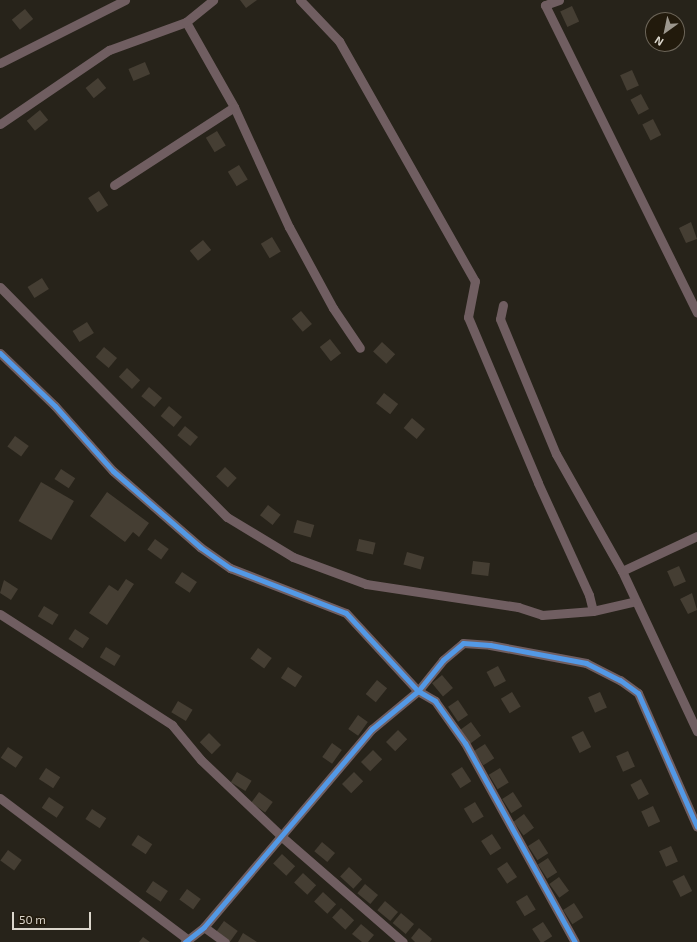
<!DOCTYPE html>
<html>
<head>
<meta charset="utf-8">
<style>
	body { margin:0 }
	#map { position:relative; width:697px; height:942px; overflow:hidden; background:#27231a; font-family:"Exo 2",sans-serif }
	div>[style] { position:absolute }
	.building>* { inset:0; background:#453e33; transform-origin:0 0 }
	.street>* { height:9px; margin:-4.5px; padding:0 4.5px; transform-origin:4.5px; border-radius:4.5px; background:#705e61 }
	.cycleway>* { height:5px; margin:-2.5px; padding:0 2.5px; transform-origin:2.5px; border-radius:2.5px; background:#5399e6 }
	span { translate:-50% -50%; white-space:nowrap; text-align:center; line-height:1.15; -webkit-text-stroke:3px #221a0c; paint-order:stroke }
	.north { position:absolute; left:645px; top:12px; width:40px; height:40px; box-sizing:border-box; background:#221a0c; border:1px solid #6c6559; border-radius:50%; rotate:213deg; font-size:11px; font-weight:700; line-height:16px; text-align:center; color:#dbd6cc }
	.north::after { content:''; display:block; margin:auto; width:14px; height:18px; background:#9c978e; clip-path:polygon(50% 0,100% 100%,50% 72%,0 100%) }
	.scale { position:absolute; left:12px; top:912px; width:79px; height:18px; box-sizing:border-box; border:2px solid #dbd6cc; border-top:0; padding-left:5px; font-size:12px; line-height:14px; white-space:nowrap; color:#dbd6cc; -webkit-text-stroke:3px #221a0c; paint-order:stroke }
</style>
</head>
<body>
<div id="map">
	<div class="building">
		<div style="clip-path:polygon(240px 0,257px 0,246px 8px)"></div>
		<div style="left:572px;top:6px;width:17px;height:13px;rotate:65deg"></div>
		<div style="left:25px;top:9px;width:13px;height:17px;rotate:51deg"></div>
		<div style="left:145px;top:62px;width:13px;height:18px;rotate:67deg"></div>
		<div style="left:632px;top:70px;width:17px;height:13px;rotate:66deg"></div>
		<div style="left:98px;top:78px;width:13px;height:16px;rotate:51deg"></div>
		<div style="left:641px;top:94px;width:17px;height:12px;rotate:62deg"></div>
		<div style="left:40px;top:110px;width:13px;height:17px;rotate:51deg"></div>
		<div style="left:653px;top:119px;width:18px;height:12px;rotate:63deg"></div>
		<div style="left:217px;top:131px;width:17px;height:13px;rotate:59deg"></div>
		<div style="left:239px;top:165px;width:17px;height:13px;rotate:59deg"></div>
		<div style="left:99px;top:191px;width:17px;height:13px;rotate:57deg"></div>
		<div style="clip-path:polygon(691px 222px,697px 239px,686px 243px,679px 228px)"></div>
		<div style="left:272px;top:237px;width:17px;height:13px;rotate:59deg"></div>
		<div style="left:203px;top:240px;width:13px;height:17px;rotate:51deg"></div>
		<div style="left:42px;top:278px;width:13px;height:17px;rotate:58deg"></div>
		<div style="left:301px;top:311px;width:17px;height:12px;rotate:50deg"></div>
		<div style="left:87px;top:322px;width:13px;height:17px;rotate:58deg"></div>
		<div style="left:330px;top:339px;width:18px;height:13px;rotate:52deg"></div>
		<div style="left:382px;top:342px;width:18px;height:13px;rotate:43deg"></div>
		<div style="left:104px;top:347px;width:17px;height:13px;rotate:40deg"></div>
		<div style="left:127px;top:368px;width:18px;height:12px;rotate:43deg"></div>
		<div style="left:149px;top:387px;width:17px;height:12px;rotate:40deg"></div>
		<div style="left:384px;top:393px;width:18px;height:13px;rotate:38deg"></div>
		<div style="left:169px;top:406px;width:17px;height:13px;rotate:40deg"></div>
		<div style="left:412px;top:418px;width:17px;height:13px;rotate:40deg"></div>
		<div style="left:185px;top:426px;width:17px;height:12px;rotate:40deg"></div>
		<div style="left:15px;top:436px;width:17px;height:13px;rotate:36deg"></div>
		<div style="left:225px;top:467px;width:16px;height:13px;rotate:43deg"></div>
		<div style="left:61px;top:469px;width:17px;height:12px;rotate:33deg"></div>
		<div style="left:41px;top:482px;width:38px;height:45px;rotate:30deg"></div>
		<div style="clip-path:polygon(107px 492px,149px 523px,139px 537px,133px 532px,125px 542px,90px 516px)"></div>
		<div style="left:268px;top:505px;width:16px;height:13px;rotate:38deg"></div>
		<div style="left:297px;top:520px;width:18px;height:13px;rotate:16deg"></div>
		<div style="left:155px;top:539px;width:17px;height:13px;rotate:36deg"></div>
		<div style="left:359px;top:539px;width:17px;height:12px;rotate:13deg"></div>
		<div style="left:407px;top:552px;width:18px;height:13px;rotate:16deg"></div>
		<div style="left:473px;top:561px;width:17px;height:13px;rotate:7deg"></div>
		<div style="left:679px;top:566px;width:17px;height:13px;rotate:66deg"></div>
		<div style="left:182px;top:572px;width:18px;height:13px;rotate:34deg"></div>
		<div style="clip-path:polygon(126px 579px,134px 584px,107px 625px,89px 613px,109px 585px,118px 591px)"></div>
		<div style="clip-path:polygon(4px 580px,18px 589px,11px 600px,0 593px)"></div>
		<div style="clip-path:polygon(692px 593px,697px 610px,688px 614px,680px 599px)"></div>
		<div style="left:44px;top:606px;width:17px;height:12px;rotate:31deg"></div>
		<div style="left:75px;top:629px;width:17px;height:12px;rotate:33deg"></div>
		<div style="left:106px;top:647px;width:17px;height:12px;rotate:31deg"></div>
		<div style="left:258px;top:648px;width:17px;height:13px;rotate:36deg"></div>
		<div style="left:498px;top:666px;width:17px;height:13px;rotate:62deg"></div>
		<div style="left:288px;top:667px;width:17px;height:13px;rotate:33deg"></div>
		<div style="left:442px;top:675px;width:17px;height:13px;rotate:50deg"></div>
		<div style="left:377px;top:680px;width:13px;height:18px;rotate:39deg"></div>
		<div style="left:512px;top:692px;width:17px;height:13px;rotate:59deg"></div>
		<div style="left:600px;top:692px;width:17px;height:13px;rotate:66deg"></div>
		<div style="left:458px;top:700px;width:18px;height:12px;rotate:56deg"></div>
		<div style="left:178px;top:701px;width:17px;height:13px;rotate:31deg"></div>
		<div style="left:358px;top:715px;width:12px;height:17px;rotate:35deg"></div>
		<div style="left:471px;top:722px;width:17px;height:14px;rotate:54deg"></div>
		<div style="left:398px;top:730px;width:13px;height:17px;rotate:45deg"></div>
		<div style="left:583px;top:731px;width:18px;height:13px;rotate:63deg"></div>
		<div style="left:209px;top:733px;width:17px;height:13px;rotate:45deg"></div>
		<div style="left:332px;top:743px;width:12px;height:17px;rotate:35deg"></div>
		<div style="left:485px;top:744px;width:17px;height:13px;rotate:57deg"></div>
		<div style="left:8px;top:747px;width:18px;height:13px;rotate:34deg"></div>
		<div style="left:373px;top:750px;width:13px;height:17px;rotate:45deg"></div>
		<div style="left:628px;top:751px;width:17px;height:13px;rotate:66deg"></div>
		<div style="left:462px;top:767px;width:17px;height:13px;rotate:57deg"></div>
		<div style="left:46px;top:768px;width:17px;height:13px;rotate:33deg"></div>
		<div style="left:500px;top:768px;width:17px;height:13px;rotate:59deg"></div>
		<div style="left:237px;top:772px;width:17px;height:12px;rotate:31deg"></div>
		<div style="left:354px;top:772px;width:13px;height:17px;rotate:45deg"></div>
		<div style="left:641px;top:779px;width:17px;height:12px;rotate:62deg"></div>
		<div style="left:259px;top:792px;width:17px;height:13px;rotate:36deg"></div>
		<div style="left:513px;top:792px;width:17px;height:13px;rotate:57deg"></div>
		<div style="left:49px;top:797px;width:18px;height:13px;rotate:34deg"></div>
		<div style="left:475px;top:802px;width:17px;height:13px;rotate:59deg"></div>
		<div style="left:653px;top:806px;width:17px;height:13px;rotate:65deg"></div>
		<div style="left:92px;top:809px;width:17px;height:12px;rotate:33deg"></div>
		<div style="left:524px;top:814px;width:17px;height:13px;rotate:54deg"></div>
		<div style="left:492px;top:834px;width:17px;height:13px;rotate:57deg"></div>
		<div style="left:138px;top:835px;width:17px;height:12px;rotate:33deg"></div>
		<div style="left:539px;top:839px;width:17px;height:13px;rotate:57deg"></div>
		<div style="left:322px;top:842px;width:17px;height:12px;rotate:40deg"></div>
		<div style="left:671px;top:846px;width:17px;height:13px;rotate:66deg"></div>
		<div style="left:8px;top:850px;width:17px;height:13px;rotate:36deg"></div>
		<div style="left:282px;top:854px;width:18px;height:13px;rotate:43deg"></div>
		<div style="left:548px;top:858px;width:17px;height:12px;rotate:57deg"></div>
		<div style="left:507px;top:862px;width:18px;height:12px;rotate:56deg"></div>
		<div style="left:349px;top:867px;width:18px;height:13px;rotate:43deg"></div>
		<div style="left:303px;top:873px;width:18px;height:13px;rotate:43deg"></div>
		<div style="left:684px;top:875px;width:18px;height:13px;rotate:63deg"></div>
		<div style="left:559px;top:877px;width:17px;height:12px;rotate:54deg"></div>
		<div style="left:153px;top:881px;width:18px;height:13px;rotate:34deg"></div>
		<div style="left:365px;top:884px;width:17px;height:12px;rotate:40deg"></div>
		<div style="left:187px;top:889px;width:17px;height:13px;rotate:36deg"></div>
		<div style="left:323px;top:892px;width:18px;height:13px;rotate:43deg"></div>
		<div style="left:527px;top:895px;width:17px;height:13px;rotate:59deg"></div>
		<div style="left:385px;top:901px;width:17px;height:12px;rotate:40deg"></div>
		<div style="left:574px;top:903px;width:17px;height:13px;rotate:57deg"></div>
		<div style="left:341px;top:908px;width:18px;height:13px;rotate:43deg"></div>
		<div style="left:401px;top:913px;width:17px;height:13px;rotate:40deg"></div>
		<div style="left:224px;top:921px;width:17px;height:13px;rotate:36deg"></div>
		<div style="left:543px;top:922px;width:17px;height:13px;rotate:57deg"></div>
		<div style="clip-path:polygon(361px 924px,374px 935px,368px 942px,362px 942px,352px 934px)"></div>
		<div style="clip-path:polygon(419px 928px,432px 939px,430px 942px,415px 942px,411px 938px)"></div>
		<div style="clip-path:polygon(243px 933px,257px 942px,238px 942px)"></div>
		<div style="clip-path:polygon(143px 937px,150px 942px,139px 942px)"></div>
	</div>
	<div class="street">
		<div style="left:300px;top:0;width:57px;rotate:46.4deg"></div>
		<div style="left:339px;top:41px;width:276px;rotate:60.5deg"></div>
		<div style="left:475px;top:281px;width:37px;rotate:101deg"></div>
		<div style="left:468px;top:317px;width:180px;rotate:67.1deg"></div>
		<div style="left:538px;top:483px;width:123px;rotate:65.5deg"></div>
		<div style="left:589px;top:595px;width:16px;rotate:76deg"></div>
		<div style="left:559px;top:0;width:15px;rotate:160deg"></div>
		<div style="left:545px;top:5px;width:343px;rotate:63.7deg"></div>
		<div style="left:186px;top:22px;width:98px;rotate:60.5deg"></div>
		<div style="left:234px;top:107px;width:132px;rotate:65.4deg"></div>
		<div style="left:289px;top:227px;width:92px;rotate:61.5deg"></div>
		<div style="left:333px;top:308px;width:48px;rotate:56deg"></div>
		<div style="left:0;top:63px;width:140px;rotate:-26.7deg"></div>
		<div style="left:0;top:124px;width:132px;rotate:-34.2deg"></div>
		<div style="left:109px;top:50px;width:82px;rotate:-20deg"></div>
		<div style="left:186px;top:22px;width:35px;rotate:-39deg"></div>
		<div style="left:114px;top:185px;width:143px;rotate:-33deg"></div>
		<div style="left:0;top:287px;width:323px;rotate:45.4deg"></div>
		<div style="left:227px;top:517px;width:77px;rotate:31.2deg"></div>
		<div style="left:293px;top:557px;width:78px;rotate:20.3deg"></div>
		<div style="left:366px;top:584px;width:154px;rotate:8.6deg"></div>
		<div style="left:518px;top:607px;width:25px;rotate:18deg"></div>
		<div style="left:542px;top:615px;width:51px;rotate:-4.5deg"></div>
		<div style="left:593px;top:611px;width:44px;rotate:-13.1deg"></div>
		<div style="left:503px;top:305px;width:14px;rotate:102deg"></div>
		<div style="left:500px;top:319px;width:146px;rotate:67.5deg"></div>
		<div style="left:556px;top:454px;width:134px;rotate:60.6deg"></div>
		<div style="left:622px;top:571px;width:177px;rotate:64.9deg"></div>
		<div style="left:0;top:353px;width:76px;rotate:43.9deg"></div>
		<div style="left:55px;top:406px;width:87px;rotate:48.3deg"></div>
		<div style="left:113px;top:471px;width:116px;rotate:41.1deg"></div>
		<div style="left:200px;top:547px;width:37px;rotate:35deg"></div>
		<div style="left:230px;top:568px;width:124px;rotate:21.2deg"></div>
		<div style="left:346px;top:613px;width:106px;rotate:47.3deg"></div>
		<div style="left:418px;top:691px;width:20px;rotate:30deg"></div>
		<div style="left:435px;top:701px;width:52px;rotate:54.5deg"></div>
		<div style="left:465px;top:743px;width:227px;rotate:61.1deg"></div>
		<div style="left:622px;top:571px;width:83px;rotate:-25deg"></div>
		<div style="left:0;top:614px;width:205px;rotate:32.8deg"></div>
		<div style="left:172px;top:725px;width:45px;rotate:50.4deg"></div>
		<div style="left:201px;top:760px;width:112px;rotate:43.5deg"></div>
		<div style="left:282px;top:837px;width:160px;rotate:41deg"></div>
		<div style="left:0;top:798px;width:234px;rotate:37deg"></div>
		<div style="left:204px;top:927px;width:26px;rotate:36deg"></div>
		<div style="left:185px;top:942px;width:24px;rotate:-38deg"></div>
		<div style="left:204px;top:927px;width:260px;rotate:-49.7deg"></div>
		<div style="left:372px;top:729px;width:60px;rotate:-39.6deg"></div>
		<div style="left:418px;top:691px;width:40px;rotate:-51deg"></div>
		<div style="left:443px;top:660px;width:26px;rotate:-40deg"></div>
		<div style="left:463px;top:643px;width:27px;rotate:4deg"></div>
		<div style="left:490px;top:645px;width:98px;rotate:10.6deg"></div>
		<div style="left:586px;top:663px;width:38px;rotate:27deg"></div>
		<div style="left:620px;top:680px;width:22px;rotate:36deg"></div>
		<div style="left:638px;top:693px;width:146px;rotate:66.2deg"></div>
	</div>
	<div class="cycleway">
		<div style="left:0;top:353px;width:76px;rotate:43.9deg"></div>
		<div style="left:55px;top:406px;width:87px;rotate:48.3deg"></div>
		<div style="left:113px;top:471px;width:116px;rotate:41.1deg"></div>
		<div style="left:200px;top:547px;width:37px;rotate:35deg"></div>
		<div style="left:230px;top:568px;width:124px;rotate:21.2deg"></div>
		<div style="left:346px;top:613px;width:106px;rotate:47.3deg"></div>
		<div style="left:418px;top:691px;width:20px;rotate:30deg"></div>
		<div style="left:435px;top:701px;width:52px;rotate:54.5deg"></div>
		<div style="left:465px;top:743px;width:227px;rotate:61.1deg"></div>
		<div style="left:185px;top:942px;width:24px;rotate:-38deg"></div>
		<div style="left:204px;top:927px;width:260px;rotate:-49.7deg"></div>
		<div style="left:372px;top:729px;width:60px;rotate:-39.6deg"></div>
		<div style="left:418px;top:691px;width:40px;rotate:-51deg"></div>
		<div style="left:443px;top:660px;width:26px;rotate:-40deg"></div>
		<div style="left:463px;top:643px;width:27px;rotate:4deg"></div>
		<div style="left:490px;top:645px;width:98px;rotate:10.6deg"></div>
		<div style="left:586px;top:663px;width:38px;rotate:27deg"></div>
		<div style="left:620px;top:680px;width:22px;rotate:36deg"></div>
		<div style="left:638px;top:693px;width:146px;rotate:66.2deg"></div>
	</div>
	<div class="north">N</div>
	<div class="scale">50 m</div>
</div>
</body>
</html>
